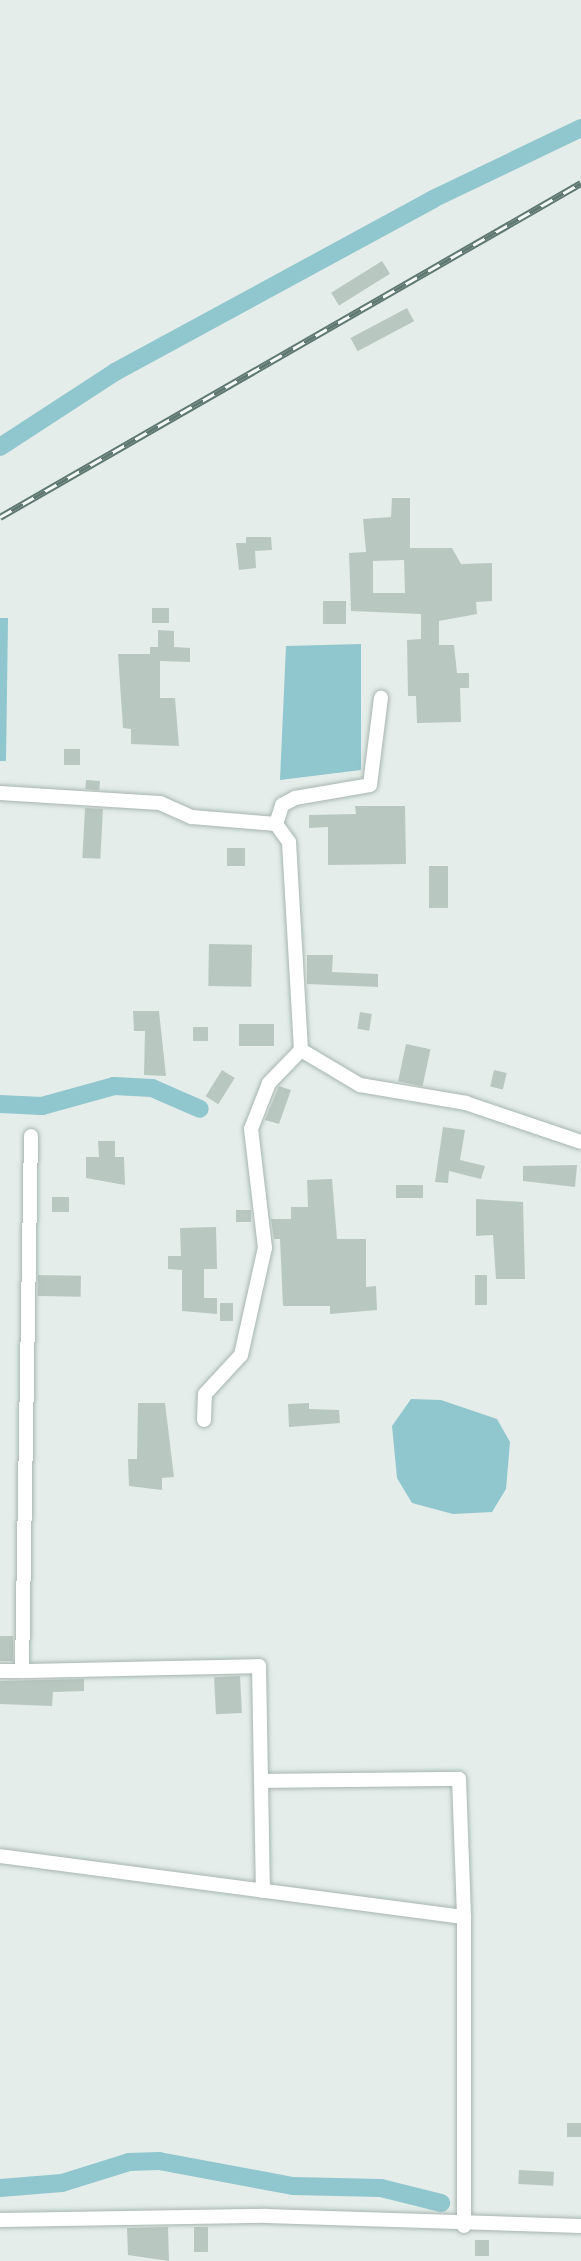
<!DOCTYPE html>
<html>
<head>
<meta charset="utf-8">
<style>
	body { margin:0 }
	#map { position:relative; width:581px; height:2261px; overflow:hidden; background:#e4ede9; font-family:Helvetica,sans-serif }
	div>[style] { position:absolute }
	.water>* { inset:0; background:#90c6ce }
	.canal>* { height:18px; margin:-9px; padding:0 9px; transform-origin:9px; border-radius:9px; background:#90c6ce }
	.building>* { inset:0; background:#b9c7c1; transform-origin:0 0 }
	.roads { filter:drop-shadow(0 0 2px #a7b5b0) drop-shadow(0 0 2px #a7b5b0) }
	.street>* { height:14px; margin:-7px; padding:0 7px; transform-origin:7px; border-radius:7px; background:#fff }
	.rail>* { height:7px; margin-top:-3.5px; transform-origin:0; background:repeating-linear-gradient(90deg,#f4f9f7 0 13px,#5f7871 0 26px); box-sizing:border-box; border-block:2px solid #5f7871 }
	span { translate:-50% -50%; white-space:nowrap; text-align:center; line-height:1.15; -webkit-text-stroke:6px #f4f9f7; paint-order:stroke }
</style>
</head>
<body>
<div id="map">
	<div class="water">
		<div style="clip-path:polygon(0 618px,8px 618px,6px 761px,0 761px)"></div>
		<div style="clip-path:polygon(361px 644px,361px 770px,280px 780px,286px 646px)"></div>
		<div style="clip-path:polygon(411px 1399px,441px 1400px,497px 1419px,510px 1442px,506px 1489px,492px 1512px,453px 1514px,412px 1503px,397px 1478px,392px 1426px)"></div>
	</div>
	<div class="canal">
		<div style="left:0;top:447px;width:137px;rotate:-33.1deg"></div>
		<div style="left:115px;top:372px;width:362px;rotate:-28.5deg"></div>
		<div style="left:433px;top:199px;width:164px;rotate:-25.6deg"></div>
		<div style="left:0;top:1104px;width:42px;rotate:2.7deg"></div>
		<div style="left:42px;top:1106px;width:75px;rotate:-15.5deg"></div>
		<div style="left:114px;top:1086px;width:38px;rotate:3deg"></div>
		<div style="left:152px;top:1088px;width:52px;rotate:23.6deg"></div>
		<div style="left:0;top:2188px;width:62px;rotate:-4.6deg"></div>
		<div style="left:62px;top:2183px;width:70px;rotate:-17.4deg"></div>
		<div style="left:129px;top:2162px;width:30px;rotate:-2deg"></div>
		<div style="left:159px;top:2161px;width:136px;rotate:10.6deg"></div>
		<div style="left:293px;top:2186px;width:88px;rotate:1.3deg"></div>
		<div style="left:381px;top:2188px;width:62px;rotate:14deg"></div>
	</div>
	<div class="building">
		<div style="left:382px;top:261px;width:15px;height:60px;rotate:58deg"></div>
		<div style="left:407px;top:308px;width:15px;height:64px;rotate:62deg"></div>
		<div style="clip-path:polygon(evenodd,392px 498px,410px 498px,410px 548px,452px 548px,461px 564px,492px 563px,492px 601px,476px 602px,477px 614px,439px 621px,439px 645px,454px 645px,457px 673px,469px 673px,469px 688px,460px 688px,461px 722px,417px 723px,416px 696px,408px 696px,407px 640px,421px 639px,421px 614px,351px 611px,349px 553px,366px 552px,363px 519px,391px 517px,392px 498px,404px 560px,405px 593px,373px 593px,373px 561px,404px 560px)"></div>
		<div style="clip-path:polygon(246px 537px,271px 537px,272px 550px,255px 551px,256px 568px,239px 570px,236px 543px,246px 543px)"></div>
		<div style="left:323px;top:601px;width:23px;height:23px"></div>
		<div style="left:152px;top:608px;width:17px;height:15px"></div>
		<div style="clip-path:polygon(158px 630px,174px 631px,174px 647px,190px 648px,190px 662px,160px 661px,160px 698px,175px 698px,179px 746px,131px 744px,131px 729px,123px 728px,118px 654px,150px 654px,150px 647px,158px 647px)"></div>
		<div style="left:64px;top:749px;width:16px;height:16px"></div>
		<div style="left:86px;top:780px;width:14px;height:9px;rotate:4deg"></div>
		<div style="clip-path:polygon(355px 806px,405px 806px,406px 864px,328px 865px,328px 827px,309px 828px,309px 815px,356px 814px)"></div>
		<div style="left:85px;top:808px;width:18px;height:50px;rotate:3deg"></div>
		<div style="left:227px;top:848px;width:18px;height:18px"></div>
		<div style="left:429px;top:866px;width:19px;height:42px"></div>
		<div style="left:209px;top:944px;width:43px;height:42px;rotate:1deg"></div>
		<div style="clip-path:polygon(307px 955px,333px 955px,332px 972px,378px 974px,378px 987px,307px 984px)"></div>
		<div style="clip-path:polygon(133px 1011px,159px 1011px,166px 1076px,144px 1075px,145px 1031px,134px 1031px)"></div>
		<div style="left:360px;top:1012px;width:12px;height:17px;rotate:9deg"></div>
		<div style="left:274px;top:1024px;width:22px;height:35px;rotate:90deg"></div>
		<div style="left:208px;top:1027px;width:14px;height:15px;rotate:90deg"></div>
		<div style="left:406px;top:1044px;width:25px;height:38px;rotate:12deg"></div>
		<div style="left:222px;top:1070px;width:15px;height:31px;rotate:32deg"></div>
		<div style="left:494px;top:1070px;width:13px;height:17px;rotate:13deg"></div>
		<div style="clip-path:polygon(279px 1086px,291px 1090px,279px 1124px,265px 1120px)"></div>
		<div style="clip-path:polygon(443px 1127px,465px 1130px,460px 1160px,485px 1166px,481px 1179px,449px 1171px,448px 1183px,435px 1182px)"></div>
		<div style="clip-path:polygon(98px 1141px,115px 1141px,115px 1157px,124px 1157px,125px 1185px,86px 1178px,86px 1157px,99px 1157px)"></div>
		<div style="clip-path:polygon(577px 1165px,575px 1187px,523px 1181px,523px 1166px)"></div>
		<div style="clip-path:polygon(332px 1179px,337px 1239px,366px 1239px,366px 1287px,376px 1286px,377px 1310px,330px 1314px,330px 1306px,283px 1306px,280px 1239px,274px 1239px,271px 1219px,291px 1219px,291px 1207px,308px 1207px,307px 1180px)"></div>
		<div style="left:396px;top:1185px;width:27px;height:13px"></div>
		<div style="left:52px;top:1197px;width:17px;height:15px"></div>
		<div style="clip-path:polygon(476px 1199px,523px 1202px,525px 1279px,496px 1279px,493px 1235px,476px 1236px)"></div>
		<div style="left:236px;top:1210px;width:15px;height:12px"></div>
		<div style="clip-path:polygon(216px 1227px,217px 1269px,204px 1269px,204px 1298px,217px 1298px,217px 1314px,182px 1311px,182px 1270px,168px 1269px,168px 1256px,181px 1256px,180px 1228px)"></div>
		<div style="left:38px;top:1275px;width:43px;height:21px;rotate:1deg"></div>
		<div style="left:475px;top:1275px;width:12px;height:30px"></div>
		<div style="left:220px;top:1303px;width:13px;height:18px"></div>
		<div style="clip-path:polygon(138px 1403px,165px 1403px,174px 1477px,162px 1478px,162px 1490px,129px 1486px,128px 1459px,137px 1459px)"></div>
		<div style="clip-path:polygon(309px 1403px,309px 1409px,339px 1410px,340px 1423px,289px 1427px,288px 1404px)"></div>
		<div style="left:0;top:1636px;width:13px;height:25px"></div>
		<div style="left:240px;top:1676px;width:37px;height:26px;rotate:87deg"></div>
		<div style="clip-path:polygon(84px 1679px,84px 1691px,53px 1692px,52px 1706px,0 1704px,0 1681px)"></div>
		<div style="left:567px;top:2123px;width:14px;height:14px"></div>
		<div style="left:519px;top:2170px;width:35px;height:14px;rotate:3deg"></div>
		<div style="clip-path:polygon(168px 2227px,169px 2261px,128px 2255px,127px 2228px)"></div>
		<div style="left:194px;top:2227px;width:14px;height:25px"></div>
		<div style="left:475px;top:2240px;width:14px;height:16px"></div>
	</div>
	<div class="roads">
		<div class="street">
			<div style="left:0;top:793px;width:160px;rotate:3.6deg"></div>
			<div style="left:160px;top:803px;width:35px;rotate:24deg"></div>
			<div style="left:192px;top:817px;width:84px;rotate:4.8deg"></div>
			<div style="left:276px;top:824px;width:22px;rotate:54deg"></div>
			<div style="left:289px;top:842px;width:208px;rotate:86.7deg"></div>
			<div style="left:301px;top:1050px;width:69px;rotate:30.7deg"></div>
			<div style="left:360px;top:1085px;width:108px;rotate:9.6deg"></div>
			<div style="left:466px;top:1103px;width:121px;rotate:18.7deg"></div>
			<div style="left:276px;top:824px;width:20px;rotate:-72deg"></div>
			<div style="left:282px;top:805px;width:15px;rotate:-28deg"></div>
			<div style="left:295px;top:798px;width:76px;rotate:-9.8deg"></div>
			<div style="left:370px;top:785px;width:88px;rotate:-82.8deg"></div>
			<div style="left:204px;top:1420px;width:26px;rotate:-88deg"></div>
			<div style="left:205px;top:1394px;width:53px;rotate:-47.3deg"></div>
			<div style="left:241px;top:1355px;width:110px;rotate:-77.4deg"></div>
			<div style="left:265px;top:1248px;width:120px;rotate:-96.7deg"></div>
			<div style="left:251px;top:1129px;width:49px;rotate:-68.6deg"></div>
			<div style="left:269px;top:1083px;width:46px;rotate:-45.9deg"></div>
			<div style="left:0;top:1671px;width:22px"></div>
			<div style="left:22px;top:1671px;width:535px;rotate:-89.04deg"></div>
			<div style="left:22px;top:1671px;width:237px;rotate:-1.2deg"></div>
			<div style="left:259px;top:1666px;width:225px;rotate:89deg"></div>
			<div style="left:261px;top:1781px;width:198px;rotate:-0.6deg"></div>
			<div style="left:459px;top:1779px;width:138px;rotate:87.9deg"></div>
			<div style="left:0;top:1856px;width:468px;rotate:7.5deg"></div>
			<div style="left:464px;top:1917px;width:309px;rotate:90deg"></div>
			<div style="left:0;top:2220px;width:266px;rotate:-0.9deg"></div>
			<div style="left:266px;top:2216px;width:315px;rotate:1.8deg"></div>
		</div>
	</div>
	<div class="rail">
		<div style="left:0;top:517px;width:670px;rotate:-29.89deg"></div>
	</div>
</div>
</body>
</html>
